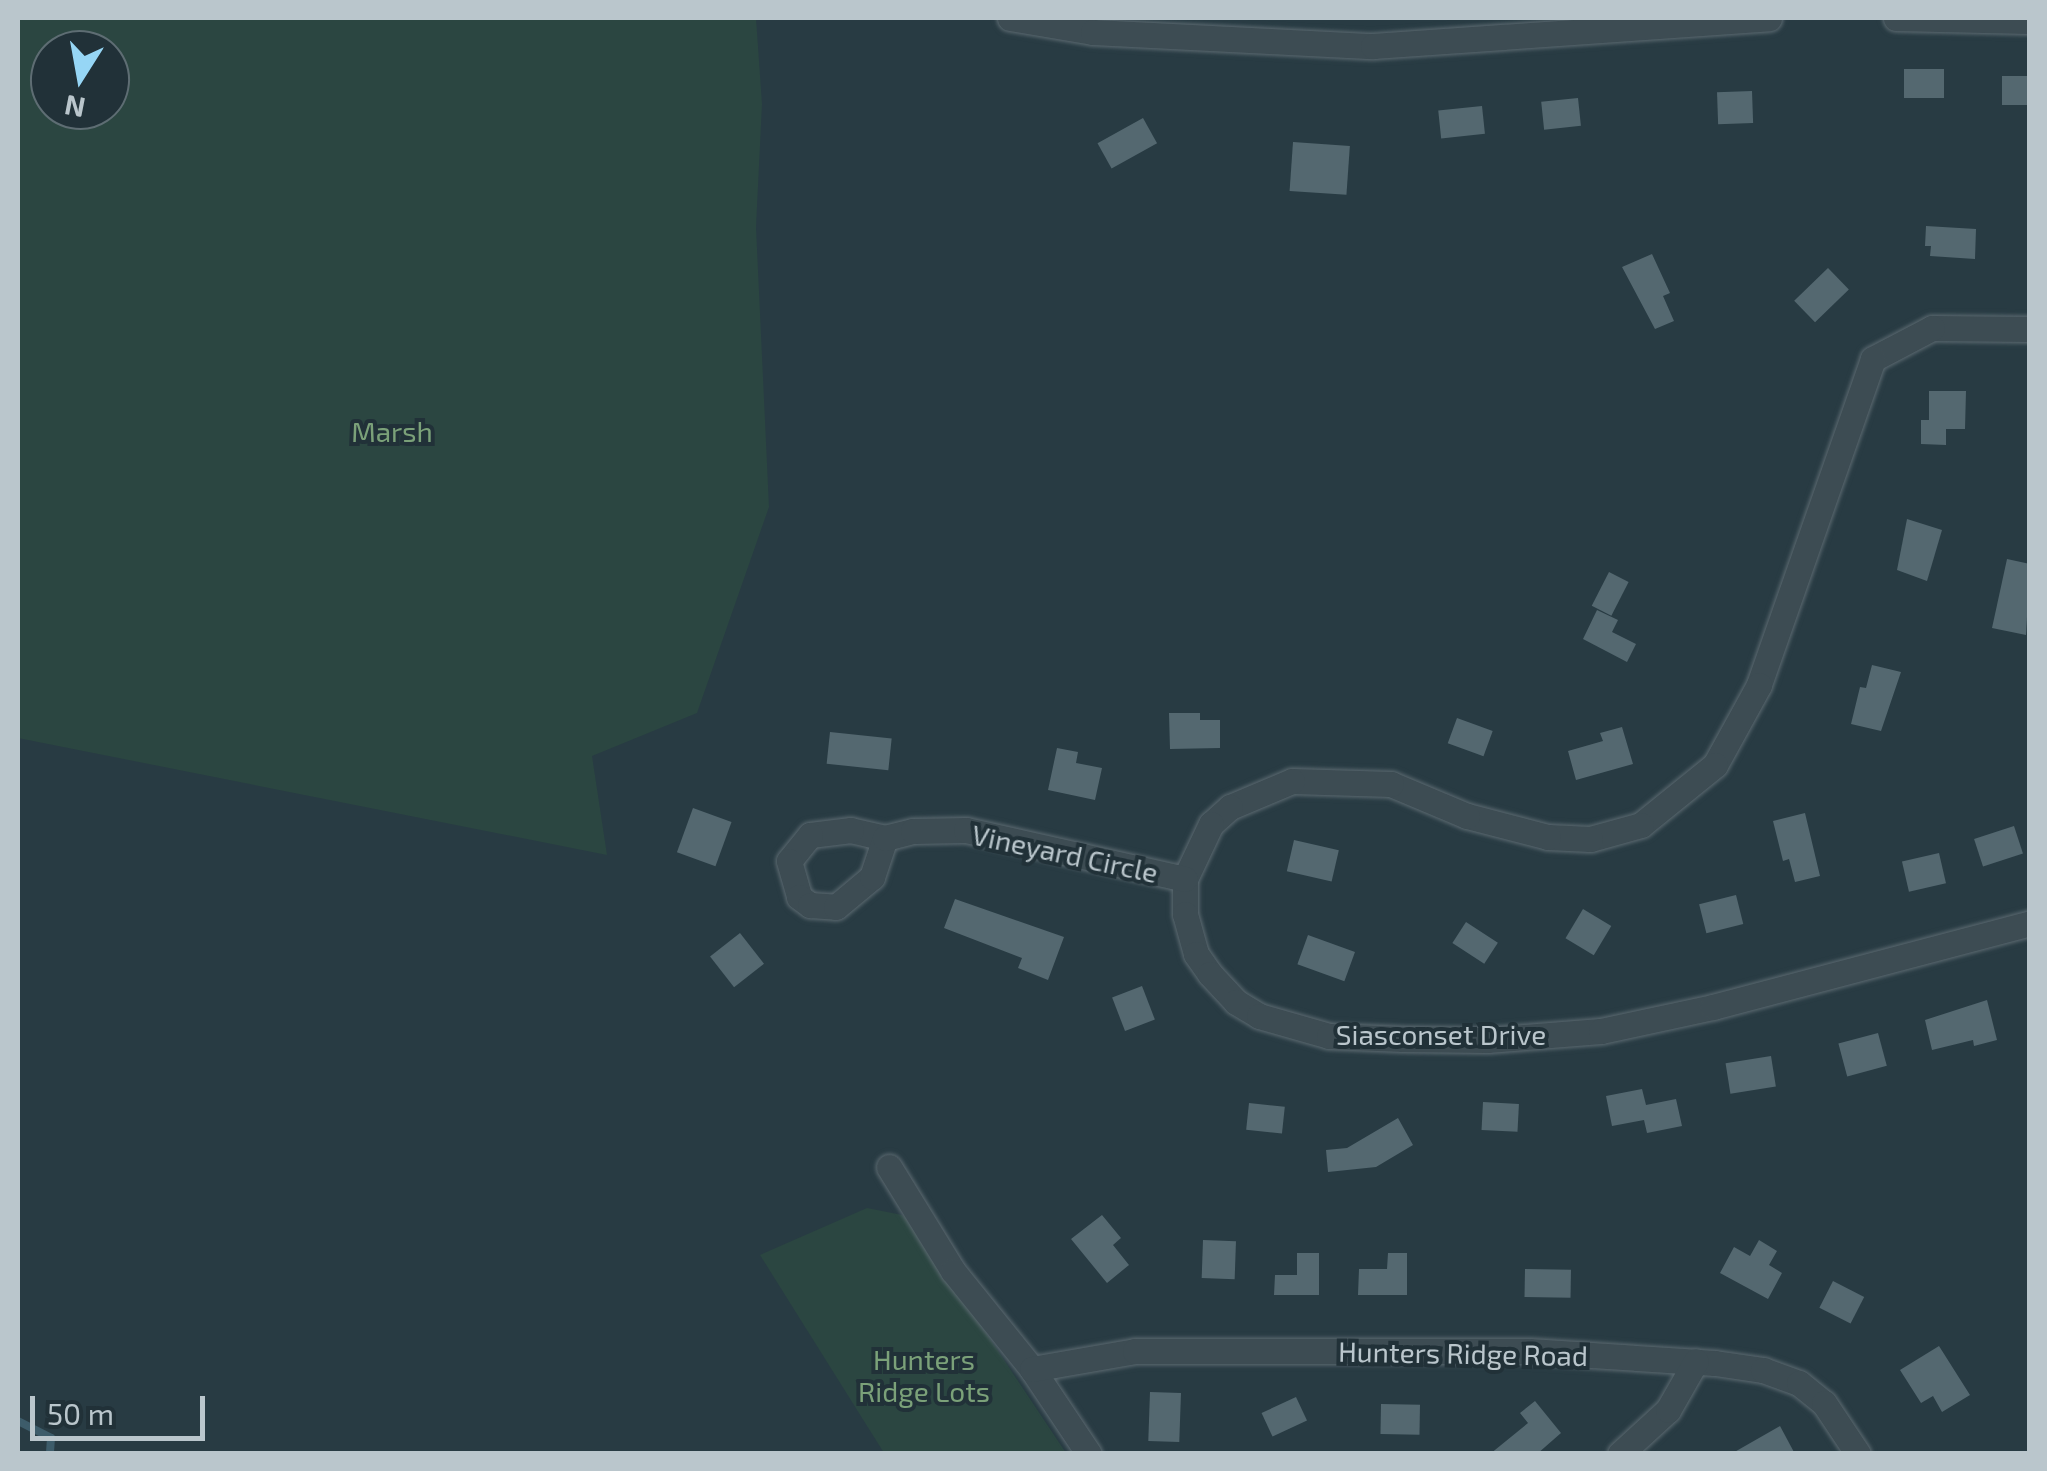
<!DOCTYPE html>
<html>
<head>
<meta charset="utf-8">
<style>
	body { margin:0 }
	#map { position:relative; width:2047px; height:1471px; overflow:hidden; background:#283b43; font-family:"Exo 2",sans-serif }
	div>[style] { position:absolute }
	.green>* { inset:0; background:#2b4641 }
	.stream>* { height:8px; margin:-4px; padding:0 4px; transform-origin:4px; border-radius:4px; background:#3d5c6a }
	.building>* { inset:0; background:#546870; transform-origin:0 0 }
	.roads { filter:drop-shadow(0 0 2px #5b6970) drop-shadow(0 0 2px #5b6970) }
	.minor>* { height:25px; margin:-12.5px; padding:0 12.5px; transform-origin:12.5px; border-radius:12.5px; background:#3d4c53 }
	span { translate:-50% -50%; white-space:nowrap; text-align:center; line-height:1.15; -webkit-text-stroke:8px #213138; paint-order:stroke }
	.park-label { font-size:28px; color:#7ba179 }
	.street-label { font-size:28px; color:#bac6cc }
	.frame { position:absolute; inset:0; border:20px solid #bac6cc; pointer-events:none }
	.north { position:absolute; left:30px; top:30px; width:100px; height:100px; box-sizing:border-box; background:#213138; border:2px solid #5e6d73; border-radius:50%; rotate:191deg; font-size:28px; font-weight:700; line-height:40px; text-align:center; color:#bac6cc }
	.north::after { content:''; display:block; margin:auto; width:35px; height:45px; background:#96d6f5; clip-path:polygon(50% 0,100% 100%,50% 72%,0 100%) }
	.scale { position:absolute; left:30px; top:1396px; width:175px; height:45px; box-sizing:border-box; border:5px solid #bac6cc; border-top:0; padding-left:12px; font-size:30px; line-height:35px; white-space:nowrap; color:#bac6cc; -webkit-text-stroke:8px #213138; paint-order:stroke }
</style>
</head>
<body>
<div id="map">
	<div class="green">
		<div style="clip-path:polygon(evenodd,18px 18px,756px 18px,762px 104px,756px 227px,769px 507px,697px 713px,592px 756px,607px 855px,18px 738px,18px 18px,50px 50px,110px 50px,110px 110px,50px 110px,50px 50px)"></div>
		<div style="clip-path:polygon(867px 1208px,902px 1215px,912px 1222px,1066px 1453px,884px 1453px,760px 1255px)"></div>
	</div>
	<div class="stream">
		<div style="left:18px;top:1421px;width:37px;rotate:27deg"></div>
		<div style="left:51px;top:1438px;width:16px;rotate:94deg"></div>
	</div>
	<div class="building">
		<div style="left:1904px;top:69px;width:40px;height:29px"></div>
		<div style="left:2030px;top:76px;width:29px;height:28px;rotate:90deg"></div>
		<div style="left:1752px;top:91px;width:32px;height:35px;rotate:88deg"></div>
		<div style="left:1578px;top:98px;width:28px;height:37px;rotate:84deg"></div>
		<div style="left:1482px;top:106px;width:28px;height:44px;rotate:84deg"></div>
		<div style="left:1143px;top:118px;width:29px;height:52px;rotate:61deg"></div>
		<div style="left:1293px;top:142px;width:57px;height:49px;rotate:4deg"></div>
		<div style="clip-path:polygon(1926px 226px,1976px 229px,1975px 259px,1930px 256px,1931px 246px,1925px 246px)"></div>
		<div style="clip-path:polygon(1652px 254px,1670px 293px,1663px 296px,1674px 321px,1655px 329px,1622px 267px)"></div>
		<div style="left:1828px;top:268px;width:30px;height:47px;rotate:46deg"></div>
		<div style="clip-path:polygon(1929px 391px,1966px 391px,1965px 429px,1946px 429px,1946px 445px,1921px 444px,1921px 420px,1929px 420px)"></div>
		<div style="clip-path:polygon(1907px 519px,1942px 530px,1927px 581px,1897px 570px)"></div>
		<div style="clip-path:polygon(2007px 559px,2030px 564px,2026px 635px,1992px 628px)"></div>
		<div style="left:1609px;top:572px;width:22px;height:38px;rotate:27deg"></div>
		<div style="clip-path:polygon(1597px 610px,1618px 620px,1612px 632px,1636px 644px,1627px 662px,1583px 639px)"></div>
		<div style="clip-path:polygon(1872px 665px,1901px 672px,1881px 731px,1851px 724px,1860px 687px,1866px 688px)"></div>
		<div style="clip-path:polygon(1169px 713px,1200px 713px,1200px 720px,1220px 720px,1220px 748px,1170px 749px)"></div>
		<div style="left:1457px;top:718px;width:38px;height:27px;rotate:20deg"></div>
		<div style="clip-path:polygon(1622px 727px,1633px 764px,1576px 780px,1568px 751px,1603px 741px,1600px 733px)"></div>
		<div style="left:830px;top:732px;width:62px;height:32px;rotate:6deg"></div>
		<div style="clip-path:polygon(1057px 748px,1078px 752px,1076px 763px,1102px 768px,1095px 800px,1048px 790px)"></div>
		<div style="left:693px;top:808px;width:41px;height:47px;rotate:20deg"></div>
		<div style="clip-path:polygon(1805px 813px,1820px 876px,1795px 882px,1789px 859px,1783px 861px,1773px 821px)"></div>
		<div style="left:2014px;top:826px;width:29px;height:42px;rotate:72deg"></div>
		<div style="left:1294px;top:840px;width:46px;height:32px;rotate:13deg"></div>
		<div style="left:1939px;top:853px;width:31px;height:38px;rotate:77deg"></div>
		<div style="left:1736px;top:895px;width:30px;height:38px;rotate:76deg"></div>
		<div style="clip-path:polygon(955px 899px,1064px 937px,1048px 980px,1018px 968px,1022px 958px,944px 928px)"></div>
		<div style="left:1583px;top:909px;width:33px;height:34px;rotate:31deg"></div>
		<div style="left:1466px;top:922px;width:38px;height:25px;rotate:33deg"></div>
		<div style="left:740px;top:933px;width:39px;height:38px;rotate:52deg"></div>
		<div style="left:1308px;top:935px;width:50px;height:31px;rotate:20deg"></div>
		<div style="left:1142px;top:986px;width:36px;height:32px;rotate:69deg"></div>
		<div style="clip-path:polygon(1987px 1000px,1997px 1040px,1974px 1046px,1973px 1040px,1932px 1050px,1925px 1020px)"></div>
		<div style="left:1878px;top:1033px;width:34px;height:41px;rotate:75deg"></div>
		<div style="left:1771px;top:1056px;width:31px;height:46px;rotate:81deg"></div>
		<div style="clip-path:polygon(1642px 1089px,1646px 1105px,1676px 1099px,1682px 1126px,1647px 1133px,1644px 1120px,1612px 1126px,1606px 1096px)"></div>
		<div style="left:1483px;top:1102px;width:36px;height:28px;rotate:3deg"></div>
		<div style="left:1249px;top:1103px;width:36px;height:27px;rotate:6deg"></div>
		<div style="clip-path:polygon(1398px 1118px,1413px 1145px,1376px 1167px,1328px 1172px,1326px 1150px,1347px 1148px)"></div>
		<div style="clip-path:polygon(1102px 1215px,1121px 1238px,1113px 1245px,1129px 1265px,1107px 1283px,1071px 1239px)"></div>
		<div style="left:1203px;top:1240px;width:33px;height:38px;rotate:2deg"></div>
		<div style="clip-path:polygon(1759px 1240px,1777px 1251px,1769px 1265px,1782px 1273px,1768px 1299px,1720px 1273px,1734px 1247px,1750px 1256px)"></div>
		<div style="clip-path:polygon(1297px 1253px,1319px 1253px,1319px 1295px,1274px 1295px,1275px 1275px,1297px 1275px)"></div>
		<div style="clip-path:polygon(1388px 1253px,1407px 1253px,1407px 1295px,1358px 1295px,1359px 1269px,1387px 1269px)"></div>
		<div style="left:1525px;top:1269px;width:46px;height:28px;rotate:1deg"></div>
		<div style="left:1833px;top:1281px;width:35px;height:30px;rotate:27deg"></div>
		<div style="clip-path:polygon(1939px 1346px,1970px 1395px,1942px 1412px,1933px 1396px,1921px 1403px,1900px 1370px)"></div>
		<div style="left:1150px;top:1392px;width:31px;height:49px;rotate:2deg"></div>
		<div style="left:1296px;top:1397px;width:26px;height:38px;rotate:65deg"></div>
		<div style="clip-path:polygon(1535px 1401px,1561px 1433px,1537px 1454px,1490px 1454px,1528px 1423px,1520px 1413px)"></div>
		<div style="left:1381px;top:1404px;width:39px;height:30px;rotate:1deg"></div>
		<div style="clip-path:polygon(1780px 1426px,1795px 1454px,1731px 1454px)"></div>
	</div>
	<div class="roads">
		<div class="minor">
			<div style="left:1010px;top:18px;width:84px;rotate:9.6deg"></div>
			<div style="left:1093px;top:32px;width:280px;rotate:2.9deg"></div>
			<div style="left:1373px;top:46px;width:397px;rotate:-4deg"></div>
			<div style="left:1896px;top:18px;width:134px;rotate:1.3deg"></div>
			<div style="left:2030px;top:329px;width:98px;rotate:-179.4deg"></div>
			<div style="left:1932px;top:328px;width:67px;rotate:152.3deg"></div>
			<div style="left:1873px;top:359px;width:345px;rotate:109.3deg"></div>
			<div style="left:1759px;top:685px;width:91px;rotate:118.8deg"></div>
			<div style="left:1715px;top:765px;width:95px;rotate:141deg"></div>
			<div style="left:1641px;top:825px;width:53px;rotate:164.6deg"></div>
			<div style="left:1590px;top:839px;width:42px;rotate:-177.3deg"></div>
			<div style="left:1548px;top:837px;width:84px;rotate:-165.5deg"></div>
			<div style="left:1467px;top:816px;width:82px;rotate:-157.2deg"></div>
			<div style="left:1391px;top:784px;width:99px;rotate:-178.3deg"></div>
			<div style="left:1292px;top:781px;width:67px;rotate:157.2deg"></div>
			<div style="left:1230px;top:807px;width:25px;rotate:138deg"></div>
			<div style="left:1211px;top:824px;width:61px;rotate:115.3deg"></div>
			<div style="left:1185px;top:879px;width:35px;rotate:90deg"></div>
			<div style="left:1185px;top:914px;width:41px;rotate:74.6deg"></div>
			<div style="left:1196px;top:954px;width:24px;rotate:55deg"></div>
			<div style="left:1210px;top:974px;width:38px;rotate:47deg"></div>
			<div style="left:1236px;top:1002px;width:27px;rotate:31deg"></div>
			<div style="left:1259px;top:1016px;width:73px;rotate:15.9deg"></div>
			<div style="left:1329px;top:1036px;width:74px;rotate:2.3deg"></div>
			<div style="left:1403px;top:1039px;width:84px;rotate:0.7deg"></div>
			<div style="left:1487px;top:1040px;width:114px;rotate:-4.5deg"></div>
			<div style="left:1601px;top:1031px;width:115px;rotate:-12.1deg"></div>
			<div style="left:1713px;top:1007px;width:328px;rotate:-14.8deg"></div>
			<div style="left:885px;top:838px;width:35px;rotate:-167deg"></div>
			<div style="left:851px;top:830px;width:41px;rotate:173deg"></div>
			<div style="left:810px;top:835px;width:33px;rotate:129deg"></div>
			<div style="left:789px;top:861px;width:37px;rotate:74deg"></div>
			<div style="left:799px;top:897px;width:14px;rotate:36deg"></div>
			<div style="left:810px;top:905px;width:26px;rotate:4deg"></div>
			<div style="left:836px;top:907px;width:47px;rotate:-39.8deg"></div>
			<div style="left:872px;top:877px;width:41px;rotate:-71.6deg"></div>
			<div style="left:885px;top:838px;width:29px;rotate:-14deg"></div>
			<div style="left:913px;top:831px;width:53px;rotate:-1.1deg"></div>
			<div style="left:966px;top:830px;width:224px;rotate:12.6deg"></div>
			<div style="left:889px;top:1167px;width:122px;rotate:58.4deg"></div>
			<div style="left:953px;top:1271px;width:126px;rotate:51.1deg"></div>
			<div style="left:1032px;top:1369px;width:102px;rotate:56.2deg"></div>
			<div style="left:1032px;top:1369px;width:105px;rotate:-9.9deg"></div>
			<div style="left:1135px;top:1351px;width:394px"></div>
			<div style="left:1529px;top:1351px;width:186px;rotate:3.7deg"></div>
			<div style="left:1715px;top:1363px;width:49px;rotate:8.3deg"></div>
			<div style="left:1763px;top:1370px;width:38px;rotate:20deg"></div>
			<div style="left:1799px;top:1383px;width:32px;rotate:39deg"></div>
			<div style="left:1824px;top:1403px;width:61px;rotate:56.3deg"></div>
			<div style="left:1620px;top:1454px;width:65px;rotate:-42.5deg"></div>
			<div style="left:1668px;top:1410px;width:56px;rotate:-60.3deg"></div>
		</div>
	</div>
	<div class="park-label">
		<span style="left:392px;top:431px">Marsh</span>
		<span style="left:924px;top:1375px">Hunters<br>Ridge Lots</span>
	</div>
	<div class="street-label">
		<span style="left:1065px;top:853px;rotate:12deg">Vineyard Circle</span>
		<span style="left:1441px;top:1034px">Siasconset Drive</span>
		<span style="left:1463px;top:1353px;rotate:1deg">Hunters Ridge Road</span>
	</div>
	<div class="frame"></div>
	<div class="north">N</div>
	<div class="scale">50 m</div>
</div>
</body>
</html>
